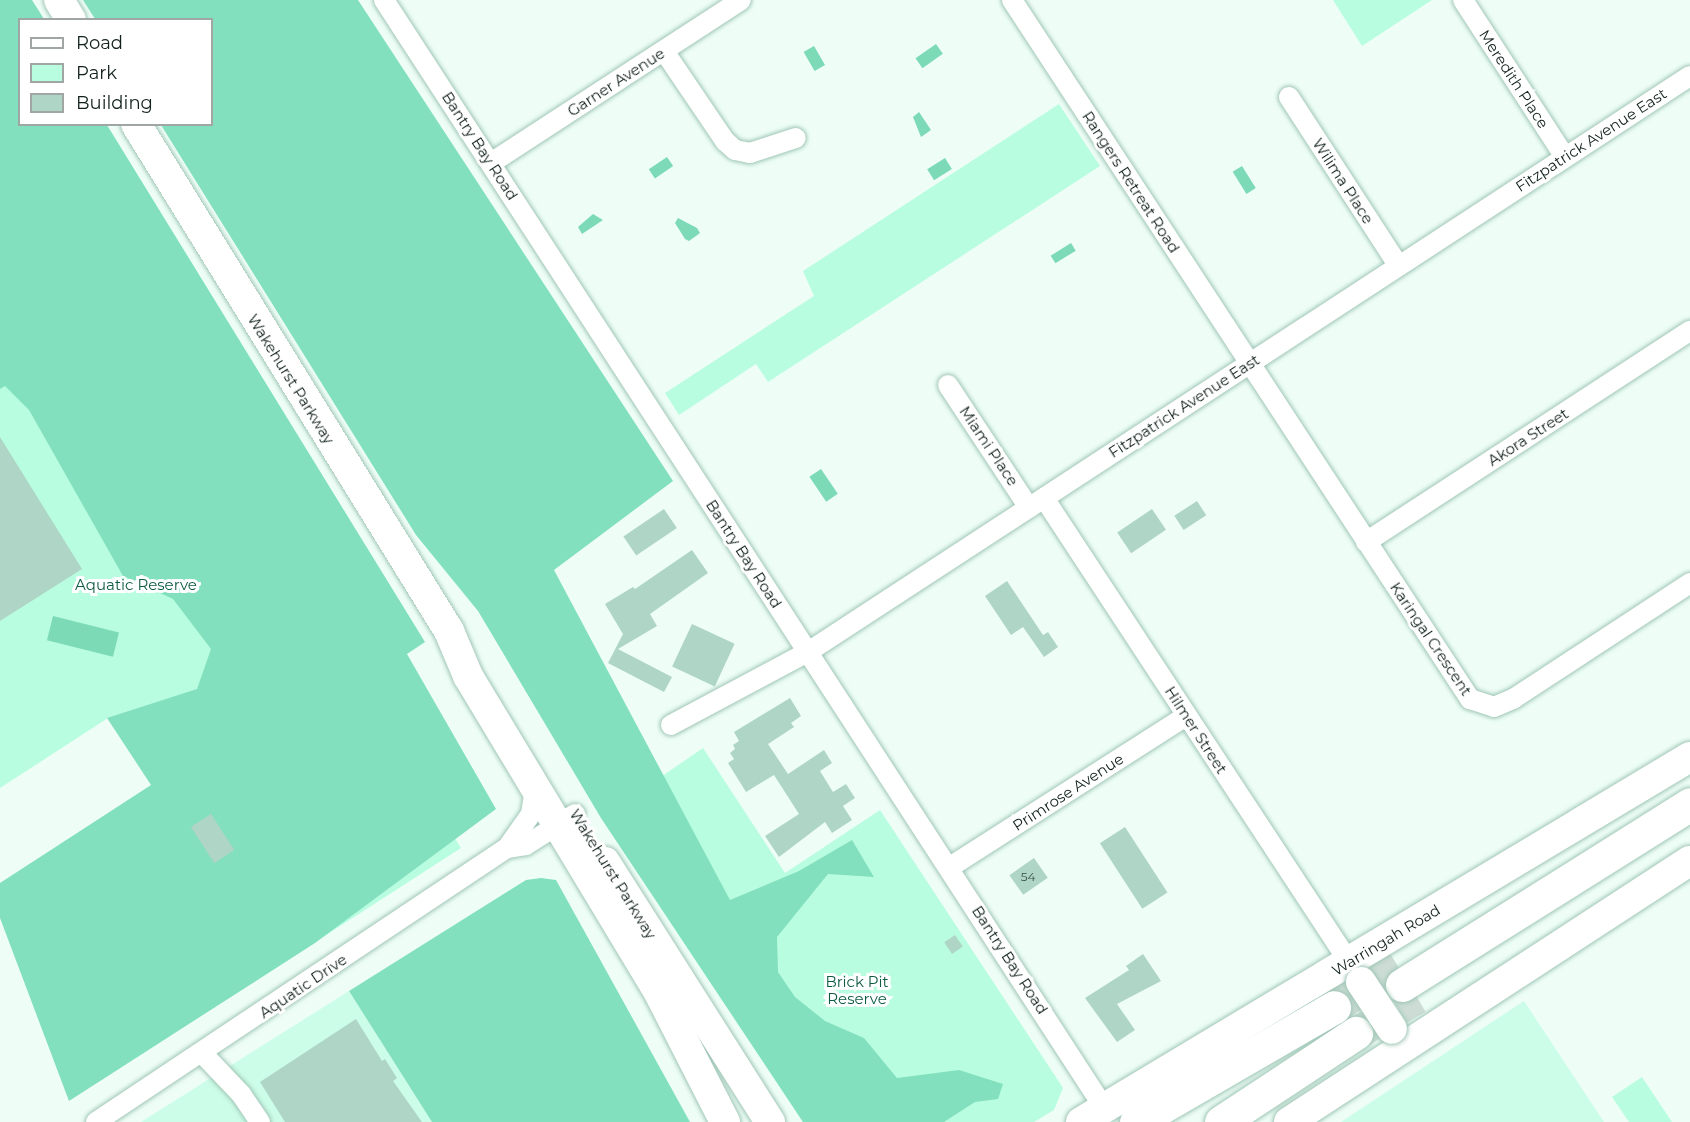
<!DOCTYPE html>
<html>
<head>
<meta charset="utf-8">
<style>
	body { margin:0 }
	#map { position:relative; width:1690px; height:1122px; overflow:hidden; background:#eefef7; font-family:Montserrat,sans-serif }
	div>[style] { position:absolute }
	.built>* { inset:0; background:#ccfde8 }
	.green>* { inset:0; background:#b9fde1 }
	.forest>* { inset:0; background:#83e0be }
	.water>* { inset:0; background:#7cdab7; transform-origin:0 0 }
	.building>* { inset:0; background:#aed5c5; transform-origin:0 0 }
	.highway-tunnel>* { height:33px; margin-top:-16.5px; transform-origin:0; background:repeating-linear-gradient(90deg,#cdddd6 0 33px,transparent 0 49px) }
	.roads { filter:drop-shadow(0 0 2px #a0c6b6) drop-shadow(0 0 2px #a0c6b6) }
	.street>* { height:20px; margin:-10px; padding:0 10px; transform-origin:10px; border-radius:10px; background:#fff }
	.primary>* { height:30px; margin:-15px; padding:0 15px; transform-origin:15px; border-radius:15px; background:#fff }
	.highway>* { height:33px; margin:-16.5px; padding:0 16.5px; transform-origin:16.5px; border-radius:16.5px; background:#fff }
	.bridges { filter:drop-shadow(0 0 2px #a0c6b6) drop-shadow(0 0 2px #a0c6b6) }
	.primary-bridge>* { height:30px; margin:-15px; padding:0 15px; transform-origin:15px; border-radius:15px; background:#fff }
	span { translate:-50% -50%; white-space:nowrap; text-align:center; line-height:1.15; -webkit-text-stroke:6px #fff; paint-order:stroke }
	.number-label { font-size:12px; color:#394e46 }
	.number-label span { -webkit-text-stroke-width:0 }
	.street-label { font-size:15px; color:#12211b }
	.park-label { font-size:15px; color:#0e5b44 }
	.legend { position:absolute; left:18px; top:18px; width:195px; height:108px; box-sizing:border-box; background:#fff; border:2px solid #a0a6a4; margin:0; padding:8px 10px; list-style:none; font-size:18px; color:#12211b }
	.legend li { display:flex; align-items:center; gap:12px; height:30px }
	.legend b { width:30px; border:2px solid #a0a6a4 }
</style>
</head>
<body>
<div id="map">
	<div class="built">
		<div style="clip-path:polygon(349px 991px,432px 1122px,141px 1122px)"></div>
		<div style="clip-path:polygon(1524px 1001px,1604px 1122px,1341px 1122px)"></div>
	</div>
	<div class="green">
		<div style="clip-path:polygon(1333px 0,1432px 0,1362px 46px)"></div>
		<div style="clip-path:polygon(1059px 104px,1100px 166px,768px 382px,756px 364px,679px 415px,665px 393px,814px 296px,803px 271px)"></div>
		<div style="clip-path:polygon(45px 182px,461px 848px,272px 970px,108px 718px,0 788px,0 206px)"></div>
		<div style="clip-path:polygon(703px 748px,785px 873px,880px 810px,1063px 1088px,1054px 1110px,1034px 1122px,803px 1122px,601px 818px)"></div>
		<div style="clip-path:polygon(1642px 1077px,1672px 1122px,1629px 1122px,1612px 1097px)"></div>
	</div>
	<div class="forest">
		<div style="clip-path:polygon(0 0,32px 0,44px 19px,20px 20px,20px 124px,107px 125px,425px 642px,407px 654px,496px 809px,315px 943px,69px 1101px,0 918px,0 883px,151px 785px,107px 718px,197px 689px,211px 649px,173px 599px,123px 576px,29px 410px,5px 386px,0 389px)"></div>
		<div style="clip-path:polygon(83px 0,358px 0,673px 481px,554px 570px,730px 900px,799px 871px,852px 840px,874px 877px,828px 874px,777px 937px,778px 972px,795px 997px,825px 1021px,864px 1038px,897px 1078px,959px 1070px,1003px 1084px,998px 1099px,975px 1102px,944px 1122px,803px 1122px,601px 818px,478px 611px,416px 535px,161px 125px,212px 124px,212px 20px,95px 19px)"></div>
		<div style="clip-path:polygon(541px 878px,556px 880px,690px 1122px,432px 1122px,349px 991px,526px 880px)"></div>
	</div>
	<div class="water">
		<div style="left:936px;top:44px;width:12px;height:25px;rotate:55deg"></div>
		<div style="left:814px;top:46px;width:22px;height:12px;rotate:60deg"></div>
		<div style="clip-path:polygon(919px 112px,931px 130px,921px 137px,913px 117px)"></div>
		<div style="left:667px;top:157px;width:11px;height:22px;rotate:56deg"></div>
		<div style="left:945px;top:158px;width:13px;height:21px;rotate:58deg"></div>
		<div style="left:1242px;top:166px;width:26px;height:11px;rotate:58deg"></div>
		<div style="clip-path:polygon(593px 214px,603px 220px,582px 234px,578px 227px)"></div>
		<div style="clip-path:polygon(678px 218px,697px 228px,700px 233px,689px 241px,685px 239px,675px 223px)"></div>
		<div style="left:1071px;top:243px;width:9px;height:24px;rotate:58deg"></div>
		<div style="left:821px;top:469px;width:30px;height:14px;rotate:56deg"></div>
		<div style="left:53px;top:616px;width:68px;height:25px;rotate:14deg"></div>
	</div>
	<div class="building">
		<div style="clip-path:polygon(0 437px,82px 569px,0 621px)"></div>
		<div style="left:1197px;top:501px;width:17px;height:27px;rotate:57deg"></div>
		<div style="left:664px;top:509px;width:23px;height:49px;rotate:56deg"></div>
		<div style="left:1152px;top:509px;width:25px;height:42px;rotate:56deg"></div>
		<div style="clip-path:polygon(692px 550px,708px 573px,650px 614px,657px 626px,618px 649px,672px 677px,664px 692px,608px 663px,623px 634px,605px 604px,633px 587px,635px 589px)"></div>
		<div style="clip-path:polygon(1007px 581px,1043px 635px,1048px 632px,1058px 647px,1044px 657px,1023px 627px,1011px 635px,985px 596px)"></div>
		<div style="left:692px;top:624px;width:47px;height:47px;rotate:25deg"></div>
		<div style="clip-path:polygon(790px 698px,801px 716px,791px 723px,794px 727px,768px 744px,788px 774px,824px 750px,832px 763px,820px 771px,833px 792px,846px 784px,855px 798px,843px 806px,852px 820px,832px 833px,825px 822px,779px 857px,765px 836px,799px 814px,774px 775px,746px 792px,728px 763px,734px 759px,730px 753px,735px 749px,733px 745px,739px 741px,734px 732px)"></div>
		<div style="left:211px;top:814px;width:43px;height:24px;rotate:57deg"></div>
		<div style="left:1125px;top:827px;width:78px;height:30px;rotate:57deg"></div>
		<div style="left:1034px;top:858px;width:24px;height:30px;rotate:55deg"></div>
		<div style="left:955px;top:935px;width:14px;height:13px;rotate:56deg"></div>
		<div style="clip-path:polygon(1143px 954px,1161px 981px,1117px 1004px,1135px 1030px,1117px 1042px,1085px 998px,1129px 970px,1126px 966px)"></div>
		<div style="clip-path:polygon(356px 1019px,382px 1061px,385px 1059px,397px 1078px,393px 1081px,422px 1122px,285px 1122px,260px 1082px)"></div>
	</div>
	<div class="highway-tunnel">
		<div style="left:1334px;top:1007px;width:76px;rotate:-31.6deg"></div>
		<div style="left:1356px;top:1033px;width:71px;rotate:-30.5deg"></div>
	</div>
	<div class="roads">
		<div class="street">
			<div style="left:384px;top:0;width:1321px;rotate:56.98deg"></div>
			<div style="left:1012px;top:0;width:836px;rotate:56.77deg"></div>
			<div style="left:1470px;top:699px;width:25px;rotate:18deg"></div>
			<div style="left:1494px;top:707px;width:21px;rotate:-23deg"></div>
			<div style="left:1513px;top:699px;width:212px;rotate:-33.2deg"></div>
			<div style="left:1463px;top:0;width:187px;rotate:57deg"></div>
			<div style="left:664px;top:51px;width:109px;rotate:55.9deg"></div>
			<div style="left:725px;top:141px;width:13px;rotate:42deg"></div>
			<div style="left:735px;top:150px;width:15px;rotate:11deg"></div>
			<div style="left:750px;top:153px;width:48px;rotate:-18.1deg"></div>
			<div style="left:1289px;top:97px;width:200px;rotate:57deg"></div>
			<div style="left:491px;top:163px;width:298px;rotate:-33.1deg"></div>
			<div style="left:948px;top:385px;width:147px;rotate:56.6deg"></div>
			<div style="left:1044px;top:498px;width:555px;rotate:56.68deg"></div>
			<div style="left:1366px;top:542px;width:387px;rotate:-33.1deg"></div>
			<div style="left:671px;top:725px;width:155px;rotate:-28.1deg"></div>
			<div style="left:808px;top:652px;width:1053px;rotate:-33.15deg"></div>
			<div style="left:507px;top:848px;width:42px;rotate:-54.8deg"></div>
			<div style="left:531px;top:814px;width:26px;rotate:-81deg"></div>
			<div style="left:950px;top:867px;width:280px;rotate:-32.6deg"></div>
			<div style="left:202px;top:1053px;width:57px;rotate:46.4deg"></div>
			<div style="left:241px;top:1094px;width:34px;rotate:56deg"></div>
			<div style="left:96px;top:1122px;width:494px;rotate:-33.7deg"></div>
			<div style="left:507px;top:848px;width:19px;rotate:-9deg"></div>
			<div style="left:526px;top:845px;width:58px;rotate:-32.3deg"></div>
		</div>
		<div class="primary">
			<div style="left:59px;top:0;width:23px;rotate:59deg"></div>
			<div style="left:136px;top:124px;width:596px;rotate:58.31deg"></div>
			<div style="left:449px;top:631px;width:49px;rotate:67.1deg"></div>
			<div style="left:468px;top:676px;width:370px;rotate:58.9deg"></div>
			<div style="left:659px;top:993px;width:145px;rotate:62.9deg"></div>
			<div style="left:605px;top:862px;width:308px;rotate:57.6deg"></div>
			<div style="left:1081px;top:1122px;width:710px;rotate:-30.94deg"></div>
			<div style="left:1289px;top:1122px;width:478px;rotate:-33.1deg"></div>
		</div>
		<div class="highway">
			<div style="left:1402px;top:985px;width:340px;rotate:-32.1deg"></div>
			<div style="left:1136px;top:1122px;width:229px;rotate:-30.1deg"></div>
			<div style="left:1221px;top:1122px;width:162px;rotate:-33.4deg"></div>
		</div>
	</div>
	<div class="bridges">
		<div class="primary-bridge">
			<div style="left:1361px;top:982px;width:56px;rotate:56.6deg"></div>
		</div>
	</div>
	<div class="number-label">
		<span style="left:1028px;top:877px">54</span>
	</div>
	<div class="street-label">
		<span style="left:1514px;top:79px;rotate:57deg">Meredith Place</span>
		<span style="left:616px;top:82px;rotate:-33deg">Garner Avenue</span>
		<span style="left:1591px;top:140px;rotate:-33deg">Fitzpatrick Avenue East</span>
		<span style="left:480px;top:146px;rotate:57deg">Bantry Bay Road</span>
		<span style="left:1343px;top:181px;rotate:57deg">Wilima Place</span>
		<span style="left:1131px;top:182px;rotate:57deg">Rangers Retreat Road</span>
		<span style="left:291px;top:379px;rotate:58deg">Wakehurst Parkway</span>
		<span style="left:1184px;top:406px;rotate:-33deg">Fitzpatrick Avenue East</span>
		<span style="left:1528px;top:437px;rotate:-33deg">Akora Street</span>
		<span style="left:989px;top:446px;rotate:56deg">Miami Place</span>
		<span style="left:744px;top:554px;rotate:57deg">Bantry Bay Road</span>
		<span style="left:1431px;top:639px;rotate:56deg">Karingal Crescent</span>
		<span style="left:1196px;top:730px;rotate:57deg">Hilmer Street</span>
		<span style="left:1068px;top:792px;rotate:-33deg">Primrose Avenue</span>
		<span style="left:613px;top:874px;rotate:58deg">Wakehurst Parkway</span>
		<span style="left:1386px;top:940px;rotate:-31deg">Warringah Road</span>
		<span style="left:1010px;top:960px;rotate:57deg">Bantry Bay Road</span>
		<span style="left:303px;top:986px;rotate:-34deg">Aquatic Drive</span>
	</div>
	<div class="park-label">
		<span style="left:136px;top:585px">Aquatic Reserve</span>
		<span style="left:857px;top:990px">Brick Pit<br>Reserve</span>
	</div>
	<ul class="legend">
	<li><b style="height:8px;background:#fff"></b>Road</li>
	<li><b style="height:16px;background:#b9fde1"></b>Park</li>
	<li><b style="height:16px;background:#aed5c5"></b>Building</li>
	</ul>
</div>
</body>
</html>
